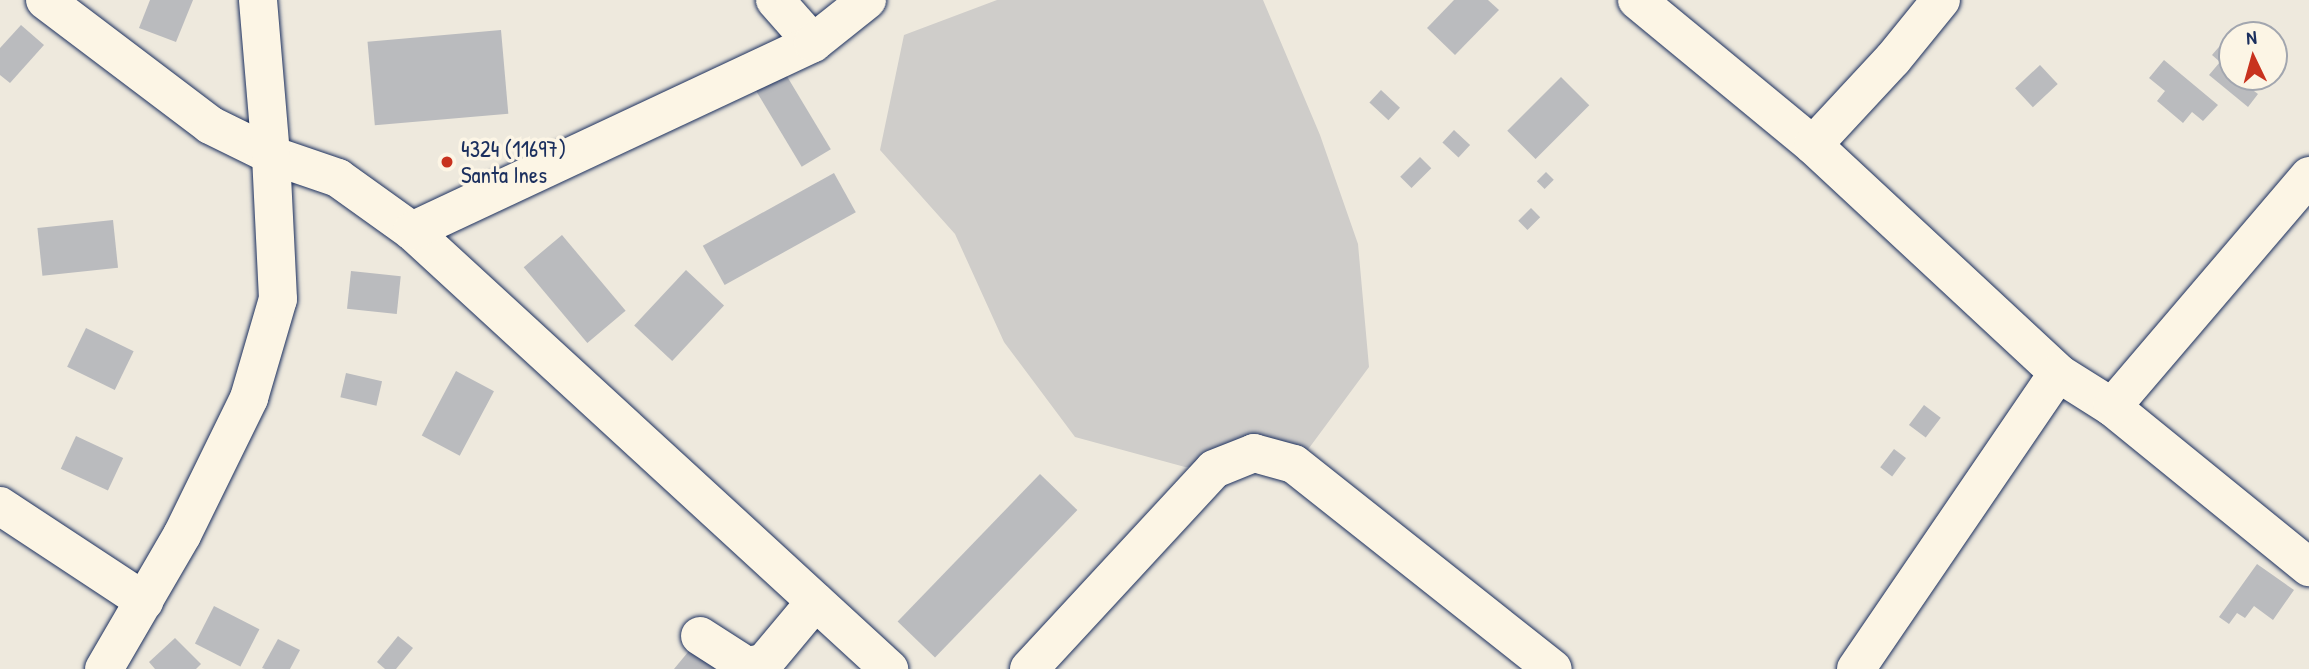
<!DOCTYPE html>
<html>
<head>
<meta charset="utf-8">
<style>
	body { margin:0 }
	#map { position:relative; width:2309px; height:669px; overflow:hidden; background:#eee9dd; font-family:"Patrick Hand",sans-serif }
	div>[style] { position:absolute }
	.green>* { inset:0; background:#cfcdca }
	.building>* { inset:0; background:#babbbe; transform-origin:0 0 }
	.roads { filter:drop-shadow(0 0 2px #1b2f5e) drop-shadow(0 0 2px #1b2f5e) }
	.street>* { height:38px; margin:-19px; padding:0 19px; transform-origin:19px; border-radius:19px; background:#fcf5e5 }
	.dots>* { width:19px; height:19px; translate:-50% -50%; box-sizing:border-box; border:4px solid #fcf5e5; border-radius:50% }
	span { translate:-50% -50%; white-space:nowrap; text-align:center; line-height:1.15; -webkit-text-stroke:7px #fcf5e5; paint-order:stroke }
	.poi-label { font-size:23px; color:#1b2f5e }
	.left { translate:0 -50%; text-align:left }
	.north { position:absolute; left:2218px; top:21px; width:70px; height:70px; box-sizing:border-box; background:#fcf5e5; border:2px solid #a2a6af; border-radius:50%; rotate:355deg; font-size:19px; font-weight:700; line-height:28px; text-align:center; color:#1b2f5e }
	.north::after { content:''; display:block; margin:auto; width:24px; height:32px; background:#c8321e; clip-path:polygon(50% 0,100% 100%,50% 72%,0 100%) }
</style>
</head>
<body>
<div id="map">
	<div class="green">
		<div style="clip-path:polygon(997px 0,1263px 0,1320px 135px,1358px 244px,1369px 367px,1298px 463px,1185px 467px,1075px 437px,1004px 342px,955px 234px,880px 150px,904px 35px)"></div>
	</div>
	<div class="building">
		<div style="clip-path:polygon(150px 0,193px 0,176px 42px,139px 28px)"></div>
		<div style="clip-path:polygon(1454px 0,1488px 0,1499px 10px,1455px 55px,1427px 28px)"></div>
		<div style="clip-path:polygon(21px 25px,44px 45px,10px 83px,0 75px,0 48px)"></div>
		<div style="left:501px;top:30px;width:84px;height:134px;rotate:85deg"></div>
		<div style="clip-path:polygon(2230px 34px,2232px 77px,2259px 77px,2250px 88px,2258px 94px,2248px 107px,2209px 75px,2220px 62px,2212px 55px)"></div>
		<div style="clip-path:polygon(2164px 60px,2218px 105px,2203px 121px,2192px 112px,2183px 123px,2157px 101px,2165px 91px,2149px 78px)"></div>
		<div style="left:2040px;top:65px;width:26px;height:34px;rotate:47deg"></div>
		<div style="left:785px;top:73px;width:89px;height:34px;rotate:59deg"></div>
		<div style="left:1561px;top:77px;width:40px;height:76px;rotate:45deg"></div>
		<div style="left:1381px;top:90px;width:26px;height:17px;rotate:43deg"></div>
		<div style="left:1454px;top:130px;width:22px;height:17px;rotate:43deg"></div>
		<div style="left:1420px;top:157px;width:16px;height:28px;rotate:45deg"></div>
		<div style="left:1546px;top:172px;width:11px;height:13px;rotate:45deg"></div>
		<div style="left:834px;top:173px;width:45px;height:150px;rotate:61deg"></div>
		<div style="left:1531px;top:208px;width:13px;height:18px;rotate:45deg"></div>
		<div style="left:113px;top:220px;width:48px;height:76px;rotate:84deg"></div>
		<div style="left:562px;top:235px;width:99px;height:50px;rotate:50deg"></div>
		<div style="left:686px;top:270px;width:52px;height:76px;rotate:43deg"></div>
		<div style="left:351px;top:271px;width:50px;height:38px;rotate:6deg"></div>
		<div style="left:86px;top:328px;width:53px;height:43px;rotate:26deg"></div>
		<div style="left:456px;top:371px;width:43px;height:73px;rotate:28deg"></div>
		<div style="left:346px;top:373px;width:37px;height:25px;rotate:13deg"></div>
		<div style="left:1924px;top:405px;width:21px;height:25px;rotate:37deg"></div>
		<div style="left:76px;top:436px;width:52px;height:36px;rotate:25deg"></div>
		<div style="left:1894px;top:449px;width:15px;height:23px;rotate:37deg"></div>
		<div style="left:1040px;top:474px;width:52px;height:205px;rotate:44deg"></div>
		<div style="clip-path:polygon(2257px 564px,2294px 590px,2273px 620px,2254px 606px,2245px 618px,2237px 613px,2229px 624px,2219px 617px)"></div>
		<div style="left:214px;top:606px;width:51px;height:42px;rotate:27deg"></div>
		<div style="clip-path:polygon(398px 636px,413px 648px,396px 669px,385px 669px,377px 662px)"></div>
		<div style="clip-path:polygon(175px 638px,201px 664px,196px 669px,155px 669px,149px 662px)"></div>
		<div style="clip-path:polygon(278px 639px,300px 650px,290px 669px,265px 669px,262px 668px)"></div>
		<div style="clip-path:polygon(693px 646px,717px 666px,714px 669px,674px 669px)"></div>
	</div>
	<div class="roads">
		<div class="street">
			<div style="left:45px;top:0;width:207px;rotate:37.1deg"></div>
			<div style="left:210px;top:125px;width:68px;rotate:26.2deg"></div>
			<div style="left:271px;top:155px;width:71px;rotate:18.9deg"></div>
			<div style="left:338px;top:178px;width:91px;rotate:35.6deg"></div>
			<div style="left:412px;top:231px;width:648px;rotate:42.56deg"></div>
			<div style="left:775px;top:0;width:57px;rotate:48.5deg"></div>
			<div style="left:1637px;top:0;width:228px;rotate:39.5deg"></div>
			<div style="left:1813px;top:145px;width:335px;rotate:42.9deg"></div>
			<div style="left:2058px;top:373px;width:64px;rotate:32.2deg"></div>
			<div style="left:2112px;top:407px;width:254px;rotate:39.1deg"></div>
			<div style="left:1813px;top:145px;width:117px;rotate:-47.1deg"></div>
			<div style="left:1893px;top:59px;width:76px;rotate:-50.9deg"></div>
			<div style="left:412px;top:231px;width:443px;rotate:-25.1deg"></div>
			<div style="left:813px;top:43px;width:69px;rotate:-38.5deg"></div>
			<div style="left:2112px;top:407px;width:304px;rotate:-49.5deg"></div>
			<div style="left:0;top:506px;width:173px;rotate:33.4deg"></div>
			<div style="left:700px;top:636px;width:56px;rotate:32.6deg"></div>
			<div style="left:747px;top:666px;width:17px;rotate:-10deg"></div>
			<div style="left:764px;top:663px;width:80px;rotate:-50.1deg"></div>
			<div style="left:104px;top:669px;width:155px;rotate:-59.8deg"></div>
			<div style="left:182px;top:535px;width:153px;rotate:-63.9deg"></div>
			<div style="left:249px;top:398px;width:103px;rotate:-73.7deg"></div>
			<div style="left:278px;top:299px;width:144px;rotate:-92.8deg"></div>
			<div style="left:271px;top:155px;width:156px;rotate:-94.8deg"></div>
			<div style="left:1029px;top:669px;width:272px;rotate:-47.2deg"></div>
			<div style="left:1214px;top:469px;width:43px;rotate:-21.8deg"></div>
			<div style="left:1254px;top:453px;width:41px;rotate:15.4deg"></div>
			<div style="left:1294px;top:464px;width:330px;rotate:38.4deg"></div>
			<div style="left:1856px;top:669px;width:358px;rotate:-55.7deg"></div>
		</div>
	</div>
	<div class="dots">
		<div style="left:447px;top:162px;background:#c8321e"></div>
	</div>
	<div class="poi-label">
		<span class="left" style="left:461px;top:162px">4324 (11697)<br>Santa Ines</span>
	</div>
	<div class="north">N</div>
</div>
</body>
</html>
